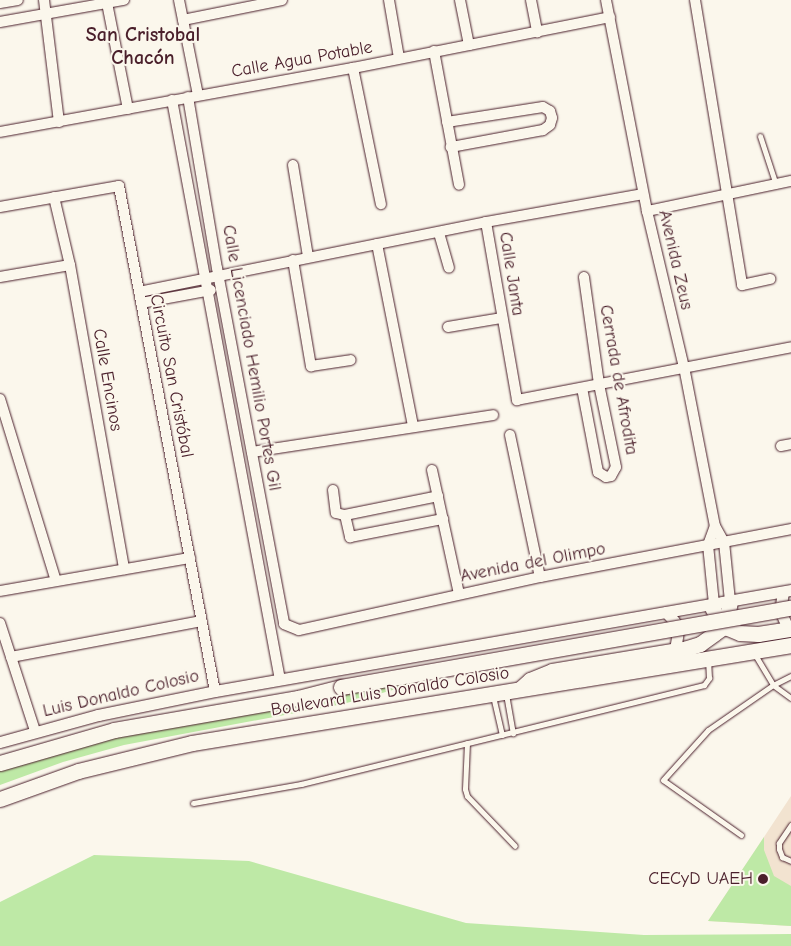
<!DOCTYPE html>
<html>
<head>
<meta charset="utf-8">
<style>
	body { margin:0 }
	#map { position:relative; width:791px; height:946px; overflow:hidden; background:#fbf7ec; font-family:"Comic Neue",sans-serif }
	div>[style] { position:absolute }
	.built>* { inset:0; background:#f2e3d0 }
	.green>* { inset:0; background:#bee9a6 }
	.roads { filter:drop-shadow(0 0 1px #4a1f2b) drop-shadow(0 0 1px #4a1f2b) }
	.service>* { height:5px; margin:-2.5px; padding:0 2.5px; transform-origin:2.5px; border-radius:2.5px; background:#fbf7ec }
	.minor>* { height:10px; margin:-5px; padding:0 5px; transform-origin:5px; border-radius:5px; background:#fbf7ec }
	.tertiary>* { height:11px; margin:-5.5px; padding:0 5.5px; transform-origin:5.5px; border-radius:5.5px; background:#fbf7ec }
	.primary>* { height:15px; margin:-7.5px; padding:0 7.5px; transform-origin:7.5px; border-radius:7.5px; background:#fbf7ec }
	.bridges { filter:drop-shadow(0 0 1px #4a1f2b) drop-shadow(0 0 1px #4a1f2b) }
	.primary-bridge>* { height:15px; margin:-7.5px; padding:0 7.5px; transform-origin:7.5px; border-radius:7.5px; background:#fbf7ec }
	.dots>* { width:14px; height:14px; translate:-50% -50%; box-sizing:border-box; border:2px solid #fbf7ec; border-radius:50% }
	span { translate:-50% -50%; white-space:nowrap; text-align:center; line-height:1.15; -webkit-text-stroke:4px #fbf7ec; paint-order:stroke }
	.street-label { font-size:18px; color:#4a1f2b }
	.poi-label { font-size:18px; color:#4a1f2b }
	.right { translate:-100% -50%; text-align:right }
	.quarter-label { font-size:20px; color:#4a1f2b; font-weight:700 }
</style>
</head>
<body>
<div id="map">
	<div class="built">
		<div style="clip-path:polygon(791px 796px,791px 926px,708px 921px,764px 837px)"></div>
	</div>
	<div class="green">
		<div style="clip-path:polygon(406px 683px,407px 686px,343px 704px,124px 745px,63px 762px,0 785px,0 768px,121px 734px,342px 693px)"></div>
		<div style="clip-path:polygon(764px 837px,764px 850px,774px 876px,791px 886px,791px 926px,708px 921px)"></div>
		<div style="clip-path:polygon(94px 855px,249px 861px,466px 923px,644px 935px,791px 934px,791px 946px,0 946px,0 902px)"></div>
	</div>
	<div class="roads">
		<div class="service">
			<div style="left:760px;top:136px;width:52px;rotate:71.9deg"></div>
			<div style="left:754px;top:653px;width:37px;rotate:59deg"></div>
			<div style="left:773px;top:685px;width:22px;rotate:36deg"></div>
			<div style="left:506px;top:694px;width:40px;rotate:80deg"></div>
			<div style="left:493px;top:696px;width:40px;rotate:77deg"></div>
			<div style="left:467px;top:743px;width:46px;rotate:92.5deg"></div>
			<div style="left:465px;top:789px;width:7px;rotate:74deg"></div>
			<div style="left:467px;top:796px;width:69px;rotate:46.2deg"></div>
			<div style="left:193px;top:803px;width:110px;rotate:-10deg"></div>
			<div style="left:301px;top:784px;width:415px;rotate:-13.8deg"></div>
			<div style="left:704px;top:685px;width:9px;rotate:-54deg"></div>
			<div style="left:709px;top:678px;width:18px;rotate:-93deg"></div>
			<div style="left:791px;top:825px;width:22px;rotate:124deg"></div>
			<div style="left:779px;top:843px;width:6px;rotate:90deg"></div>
			<div style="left:779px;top:849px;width:9px;rotate:69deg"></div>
			<div style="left:782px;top:857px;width:10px;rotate:24deg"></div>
			<div style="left:741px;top:835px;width:95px;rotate:-144.8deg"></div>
			<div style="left:663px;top:780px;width:67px;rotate:-48deg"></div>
			<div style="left:708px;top:730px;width:79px;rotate:-34.7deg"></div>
			<div style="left:773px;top:685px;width:20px;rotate:-27deg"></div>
		</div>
		<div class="minor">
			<div style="left:44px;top:0;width:123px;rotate:83deg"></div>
			<div style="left:179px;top:0;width:97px;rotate:78.7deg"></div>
			<div style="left:389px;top:0;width:59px;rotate:80.2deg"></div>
			<div style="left:460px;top:0;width:46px;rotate:78.7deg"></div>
			<div style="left:531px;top:0;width:33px;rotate:79deg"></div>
			<div style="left:606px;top:0;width:215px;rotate:79deg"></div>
			<div style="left:647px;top:211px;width:160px;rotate:76.7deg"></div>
			<div style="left:684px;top:367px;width:162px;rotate:79deg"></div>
			<div style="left:715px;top:526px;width:18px;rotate:61deg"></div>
			<div style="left:724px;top:542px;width:59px;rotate:84.2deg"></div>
			<div style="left:695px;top:0;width:289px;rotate:80.6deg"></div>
			<div style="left:742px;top:285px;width:29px;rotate:-12deg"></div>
			<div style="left:0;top:3px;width:18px;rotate:-9deg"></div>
			<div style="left:107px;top:3px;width:108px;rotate:78.8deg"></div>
			<div style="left:183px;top:20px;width:101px;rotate:-11.4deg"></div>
			<div style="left:0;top:22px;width:126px;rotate:-10.1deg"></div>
			<div style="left:434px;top:51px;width:136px;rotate:79.4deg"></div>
			<div style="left:353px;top:68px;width:139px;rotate:78.4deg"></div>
			<div style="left:188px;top:97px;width:173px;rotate:80.4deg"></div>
			<div style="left:217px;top:268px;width:362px;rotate:79.3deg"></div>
			<div style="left:284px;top:624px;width:16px;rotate:22deg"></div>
			<div style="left:299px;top:630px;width:247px;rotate:-12.4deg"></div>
			<div style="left:540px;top:577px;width:256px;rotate:-10.8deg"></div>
			<div style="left:172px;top:100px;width:590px;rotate:79.45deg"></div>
			<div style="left:447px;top:122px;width:97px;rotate:-8.9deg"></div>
			<div style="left:543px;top:107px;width:8px;rotate:30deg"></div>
			<div style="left:550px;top:111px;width:7px;rotate:74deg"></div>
			<div style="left:552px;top:118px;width:7px;rotate:106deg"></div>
			<div style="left:550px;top:125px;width:9px;rotate:144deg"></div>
			<div style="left:543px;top:130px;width:94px;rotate:169.5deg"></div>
			<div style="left:0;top:132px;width:359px;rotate:-10.3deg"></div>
			<div style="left:353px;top:68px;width:262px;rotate:-11.2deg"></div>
			<div style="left:293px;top:165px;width:93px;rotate:80.7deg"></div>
			<div style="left:54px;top:197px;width:70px;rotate:76.8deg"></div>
			<div style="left:70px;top:265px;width:309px;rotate:79.9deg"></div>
			<div style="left:0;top:207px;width:121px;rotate:-10deg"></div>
			<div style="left:119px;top:186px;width:514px;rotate:79.24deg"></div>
			<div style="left:647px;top:211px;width:147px;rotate:-11.8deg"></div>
			<div style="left:486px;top:222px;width:181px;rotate:80.1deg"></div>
			<div style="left:517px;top:400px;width:279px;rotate:-10.9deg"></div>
			<div style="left:439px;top:233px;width:36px;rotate:74deg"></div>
			<div style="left:377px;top:244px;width:186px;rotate:78.8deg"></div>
			<div style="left:293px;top:260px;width:108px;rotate:80.4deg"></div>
			<div style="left:311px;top:366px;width:40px;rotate:-8.5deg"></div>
			<div style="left:0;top:277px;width:71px;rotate:-9.7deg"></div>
			<div style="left:139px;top:292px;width:354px;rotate:-11.4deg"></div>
			<div style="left:486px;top:222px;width:159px;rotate:-10.1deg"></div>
			<div style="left:141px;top:303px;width:71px;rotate:-10.5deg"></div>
			<div style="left:448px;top:327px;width:55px;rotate:-9.5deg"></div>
			<div style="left:582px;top:388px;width:86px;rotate:79.2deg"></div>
			<div style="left:598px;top:472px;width:9px;rotate:32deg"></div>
			<div style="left:606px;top:477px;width:5px;rotate:-11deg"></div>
			<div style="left:611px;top:476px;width:10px;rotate:-61deg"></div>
			<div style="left:616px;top:467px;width:85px;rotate:-101.6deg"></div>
			<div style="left:599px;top:384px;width:108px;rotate:-98deg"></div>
			<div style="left:0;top:399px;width:190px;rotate:72.9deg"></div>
			<div style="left:510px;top:435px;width:145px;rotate:78.1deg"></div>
			<div style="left:781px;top:446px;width:10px;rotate:-11deg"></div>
			<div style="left:252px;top:452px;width:244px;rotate:-8.7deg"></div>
			<div style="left:432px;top:470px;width:127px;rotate:77.7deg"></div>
			<div style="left:333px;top:490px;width:23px;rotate:83deg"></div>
			<div style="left:336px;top:513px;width:9px;rotate:13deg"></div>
			<div style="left:345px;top:515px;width:95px;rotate:-11.5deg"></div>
			<div style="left:345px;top:515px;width:23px;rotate:77deg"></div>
			<div style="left:350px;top:537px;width:95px;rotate:-11deg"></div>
			<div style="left:0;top:591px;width:193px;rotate:-9.9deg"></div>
			<div style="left:714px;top:604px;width:59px;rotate:-95.8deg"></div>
			<div style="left:708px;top:545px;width:20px;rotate:-70deg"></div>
			<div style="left:0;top:623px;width:114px;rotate:72deg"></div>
			<div style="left:11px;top:657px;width:194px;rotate:-10.7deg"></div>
		</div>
		<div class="tertiary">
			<div style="left:783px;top:592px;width:19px;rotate:99deg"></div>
			<div style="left:780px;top:611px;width:21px;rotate:65deg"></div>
			<div style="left:666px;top:612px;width:12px;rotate:48deg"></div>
			<div style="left:674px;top:621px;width:11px;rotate:68deg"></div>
			<div style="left:678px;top:631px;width:20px;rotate:99deg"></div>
			<div style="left:0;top:742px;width:102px;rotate:-15.4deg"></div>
			<div style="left:98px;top:715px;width:119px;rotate:-11.6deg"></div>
			<div style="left:215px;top:691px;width:585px;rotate:-9.95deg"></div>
		</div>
		<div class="primary">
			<div style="left:714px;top:604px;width:5px;rotate:101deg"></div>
			<div style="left:713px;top:609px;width:10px;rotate:66deg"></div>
			<div style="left:717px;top:618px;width:15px;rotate:42deg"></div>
			<div style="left:728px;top:628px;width:13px;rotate:23deg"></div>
			<div style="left:740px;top:633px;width:18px;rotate:3deg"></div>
			<div style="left:758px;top:634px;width:33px;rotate:-9deg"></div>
			<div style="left:521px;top:688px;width:12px;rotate:-42deg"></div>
			<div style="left:530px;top:680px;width:24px;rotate:-22deg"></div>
			<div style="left:552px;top:671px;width:134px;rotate:-9.5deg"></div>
			<div style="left:684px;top:649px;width:17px;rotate:-17deg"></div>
			<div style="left:700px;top:644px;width:27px;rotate:-36deg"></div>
			<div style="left:722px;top:628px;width:11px;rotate:-63deg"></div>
			<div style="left:727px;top:618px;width:17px;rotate:-80deg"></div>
			<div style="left:0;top:763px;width:119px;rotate:-16.1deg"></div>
			<div style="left:114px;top:730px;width:187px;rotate:-9.9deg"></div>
			<div style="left:298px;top:698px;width:44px;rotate:-14.3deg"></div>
			<div style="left:0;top:799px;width:83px;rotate:-19.7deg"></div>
			<div style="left:78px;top:771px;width:117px;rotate:-13.8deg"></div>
			<div style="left:192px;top:743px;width:607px;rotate:-9.29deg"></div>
		</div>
	</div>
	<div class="bridges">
		<div class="primary-bridge">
			<div style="left:341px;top:687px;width:457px;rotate:-10deg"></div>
		</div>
	</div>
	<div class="dots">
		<div style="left:763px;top:879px;background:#4a1f2b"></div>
	</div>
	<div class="street-label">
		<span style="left:302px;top:60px;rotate:-10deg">Calle Agua Potable</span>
		<span style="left:675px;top:260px;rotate:77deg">Avenida Zeus</span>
		<span style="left:511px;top:274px;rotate:81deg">Calle Janta</span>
		<span style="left:251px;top:358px;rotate:80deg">Calle Licenciado Hemilio Portes Gil</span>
		<span style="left:171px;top:376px;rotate:79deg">Circuito San Cristóbal</span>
		<span style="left:107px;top:380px;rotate:80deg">Calle Encinos</span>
		<span style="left:618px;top:380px;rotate:80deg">Cerrada de Afrodita</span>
		<span style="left:533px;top:563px;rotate:-11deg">Avenida del Olimpo</span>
		<span style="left:390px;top:692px;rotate:-9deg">Boulevard Luis Donaldo Colosio</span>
		<span style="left:121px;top:694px;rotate:-13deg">Luis Donaldo Colosio</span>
	</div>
	<div class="poi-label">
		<span class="right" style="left:753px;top:879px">CECyD UAEH</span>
	</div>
	<div class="quarter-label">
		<span style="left:143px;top:46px">San Cristobal<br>Chacón</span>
	</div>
</div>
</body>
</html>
